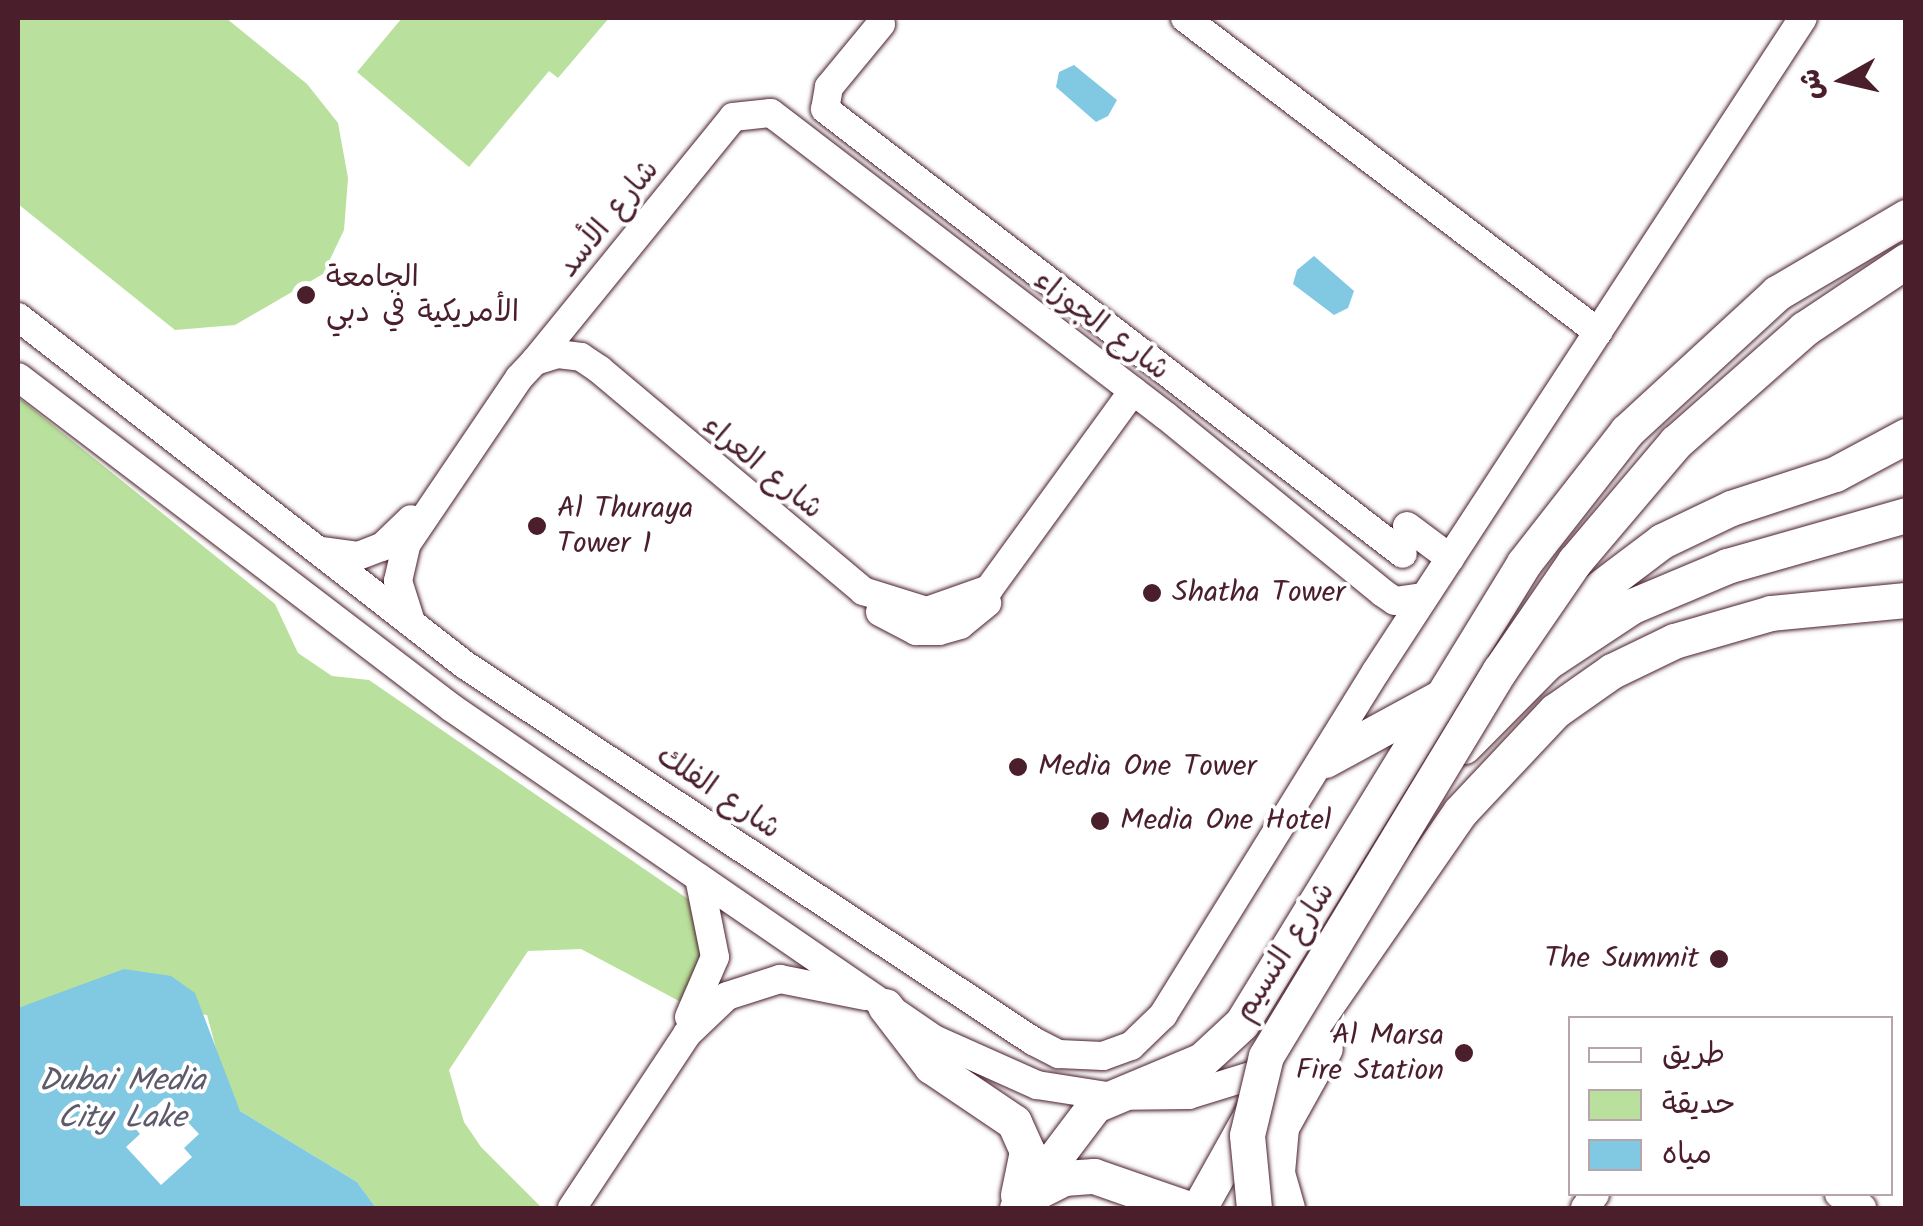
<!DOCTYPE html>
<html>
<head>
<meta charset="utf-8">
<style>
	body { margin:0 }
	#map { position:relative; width:1923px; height:1226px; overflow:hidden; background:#fff; font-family:Kalam,"Playpen Sans Arabic",sans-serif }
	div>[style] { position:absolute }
	.green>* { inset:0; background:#b9e09c }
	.water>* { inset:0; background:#81c8e2 }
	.pier>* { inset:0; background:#fff }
	.roads { filter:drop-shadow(0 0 2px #4a1f2b) drop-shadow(0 0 2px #4a1f2b) }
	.minor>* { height:28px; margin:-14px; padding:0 14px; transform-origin:14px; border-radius:14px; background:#fff }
	.major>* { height:35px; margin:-17.5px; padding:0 17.5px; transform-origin:17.5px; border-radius:17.5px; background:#fff }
	.bridges { filter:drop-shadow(0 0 2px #4a1f2b) drop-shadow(0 0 2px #4a1f2b) }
	.major-bridge>* { height:35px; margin:-17.5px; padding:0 17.5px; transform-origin:17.5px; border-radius:17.5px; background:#fff }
	.dots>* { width:28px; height:28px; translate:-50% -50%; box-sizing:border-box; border:5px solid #fff; border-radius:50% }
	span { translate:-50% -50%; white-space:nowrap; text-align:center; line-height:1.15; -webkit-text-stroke:8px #fff; paint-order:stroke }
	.street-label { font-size:30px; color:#4a1f2b }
	.poi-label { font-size:30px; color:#4a1f2b }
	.left { translate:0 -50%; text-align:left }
	.right { translate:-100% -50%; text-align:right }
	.water-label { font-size:32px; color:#5d5a6b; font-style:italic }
	.frame { position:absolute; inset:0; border:20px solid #4a1f2b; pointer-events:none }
	.legend { position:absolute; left:1568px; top:1016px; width:325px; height:180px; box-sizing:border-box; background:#fff; border:2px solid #b7a5aa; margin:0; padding:12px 18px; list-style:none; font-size:30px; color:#4a1f2b }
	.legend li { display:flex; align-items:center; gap:20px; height:50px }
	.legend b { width:50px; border:2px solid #b7a5aa }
	.north { position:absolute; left:1793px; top:30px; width:100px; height:100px; -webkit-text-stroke:8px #fff; paint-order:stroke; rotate:262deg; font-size:28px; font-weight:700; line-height:40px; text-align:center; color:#4a1f2b }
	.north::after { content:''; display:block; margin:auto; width:35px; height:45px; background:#4a1f2b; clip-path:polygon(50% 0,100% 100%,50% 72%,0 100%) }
</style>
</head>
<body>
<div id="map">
	<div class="green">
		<div style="clip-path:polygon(18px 18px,226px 18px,307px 84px,338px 123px,348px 178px,344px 230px,323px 274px,235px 325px,175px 330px,18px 204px)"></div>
		<div style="clip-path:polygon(402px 18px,609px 18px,558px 78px,549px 71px,469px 167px,357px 72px)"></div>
		<div style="clip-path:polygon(18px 397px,275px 604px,298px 653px,332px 676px,369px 680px,688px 899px,704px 960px,697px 998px,679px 1001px,581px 949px,528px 951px,449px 1070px,464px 1122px,481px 1147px,542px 1208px,376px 1208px,357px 1182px,240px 1111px,226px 1086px,207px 1015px,46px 999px,18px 1008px)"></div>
	</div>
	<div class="water">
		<div style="clip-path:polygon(1074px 65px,1117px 100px,1108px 116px,1096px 122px,1056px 87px,1059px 72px)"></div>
		<div style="clip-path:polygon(1314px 256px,1354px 291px,1348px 308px,1334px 315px,1293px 284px,1297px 270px)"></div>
		<div style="clip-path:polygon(124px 969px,171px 976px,195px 993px,240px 1111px,357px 1182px,376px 1208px,18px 1208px,18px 1008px)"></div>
	</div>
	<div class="pier">
		<div style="clip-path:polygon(165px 1098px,199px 1134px,184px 1148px,192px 1157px,161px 1185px,126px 1147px,140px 1134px,134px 1127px)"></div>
	</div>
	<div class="roads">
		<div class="minor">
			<div style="left:1185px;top:18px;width:519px;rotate:37.25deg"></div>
			<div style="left:881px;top:24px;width:82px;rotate:129.5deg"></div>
			<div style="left:829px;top:87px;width:22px;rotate:100deg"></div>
			<div style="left:825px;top:109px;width:729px;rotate:37.59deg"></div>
			<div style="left:18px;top:317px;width:566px;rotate:37.9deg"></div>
			<div style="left:465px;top:665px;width:681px;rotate:33.5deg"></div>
			<div style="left:1033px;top:1041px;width:29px;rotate:27deg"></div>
			<div style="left:1059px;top:1054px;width:44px;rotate:2.6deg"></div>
			<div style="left:1103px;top:1056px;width:30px;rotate:-20deg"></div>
			<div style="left:1131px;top:1046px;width:45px;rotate:-44.1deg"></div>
			<div style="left:1163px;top:1015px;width:402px;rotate:-58.2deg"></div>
			<div style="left:1375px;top:673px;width:782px;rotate:-56.84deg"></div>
			<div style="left:535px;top:361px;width:314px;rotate:-50.9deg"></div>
			<div style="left:733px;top:117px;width:38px;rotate:-6deg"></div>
			<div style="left:771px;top:113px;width:498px;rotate:37.5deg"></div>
			<div style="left:1166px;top:416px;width:280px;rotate:39.2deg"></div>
			<div style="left:1383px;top:593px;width:14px;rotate:34deg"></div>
			<div style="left:1395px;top:601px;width:29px;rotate:-8deg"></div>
			<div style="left:18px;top:377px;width:546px;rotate:37.33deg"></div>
			<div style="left:452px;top:708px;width:585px;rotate:34.48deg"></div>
			<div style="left:934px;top:1039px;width:113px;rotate:24.1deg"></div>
			<div style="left:1037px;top:1085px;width:71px;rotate:8.9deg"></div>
			<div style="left:1107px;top:1096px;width:82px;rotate:-0.7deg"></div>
			<div style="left:1189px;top:1095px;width:91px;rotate:-17.2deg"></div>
			<div style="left:1407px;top:526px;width:54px;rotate:36.7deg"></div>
			<div style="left:323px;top:551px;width:35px;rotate:8deg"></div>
			<div style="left:358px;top:556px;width:26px;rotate:-21deg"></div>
			<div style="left:382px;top:547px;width:40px;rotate:-44deg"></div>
			<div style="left:880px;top:612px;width:41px;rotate:27.8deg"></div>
			<div style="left:916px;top:631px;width:23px"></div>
			<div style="left:939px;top:631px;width:22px;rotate:-16deg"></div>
			<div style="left:960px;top:625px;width:35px;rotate:-39deg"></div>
			<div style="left:411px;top:622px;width:43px;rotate:-107.6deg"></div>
			<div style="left:398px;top:581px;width:37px;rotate:-77deg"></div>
			<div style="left:406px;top:545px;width:202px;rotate:-55.9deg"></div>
			<div style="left:519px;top:378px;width:23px;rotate:-47deg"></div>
			<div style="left:535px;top:361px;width:24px;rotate:-17deg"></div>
			<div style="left:558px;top:354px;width:23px;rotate:7deg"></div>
			<div style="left:581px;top:357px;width:23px;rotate:34deg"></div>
			<div style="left:600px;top:370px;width:344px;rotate:40deg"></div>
			<div style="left:863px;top:591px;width:67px;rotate:17.4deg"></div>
			<div style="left:927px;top:611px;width:66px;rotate:-19.5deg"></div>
			<div style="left:989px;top:589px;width:245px;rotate:-54deg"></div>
			<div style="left:689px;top:1017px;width:65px;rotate:-66.6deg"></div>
			<div style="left:715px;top:957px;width:81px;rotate:-101.4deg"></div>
			<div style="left:1839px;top:1194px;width:27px;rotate:31deg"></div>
			<div style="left:572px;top:1208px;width:209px;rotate:-56.5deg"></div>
			<div style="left:687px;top:1034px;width:55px;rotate:-43.5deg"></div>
			<div style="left:727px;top:996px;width:56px;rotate:-17.8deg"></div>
			<div style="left:780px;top:979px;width:87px;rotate:11.3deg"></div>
			<div style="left:1585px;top:1208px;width:17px;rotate:-54deg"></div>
		</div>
		<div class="major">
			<div style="left:1524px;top:645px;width:173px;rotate:-37deg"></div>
			<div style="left:1662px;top:541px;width:76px;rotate:-25.6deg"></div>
			<div style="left:1731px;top:508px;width:109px;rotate:-18.1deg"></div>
			<div style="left:1835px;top:474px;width:81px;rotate:-28.2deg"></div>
			<div style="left:1464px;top:746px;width:117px;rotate:-45.3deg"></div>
			<div style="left:1546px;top:663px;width:103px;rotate:-33.5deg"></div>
			<div style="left:1632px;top:606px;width:103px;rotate:-22.8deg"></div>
			<div style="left:1727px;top:566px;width:186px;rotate:-15.9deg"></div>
			<div style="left:1325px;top:760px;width:132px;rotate:-28.5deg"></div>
			<div style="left:885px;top:1006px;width:76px;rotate:52.5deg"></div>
			<div style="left:931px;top:1066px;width:100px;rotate:34deg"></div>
			<div style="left:1014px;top:1122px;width:32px;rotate:66deg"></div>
			<div style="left:1027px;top:1151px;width:45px;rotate:101.6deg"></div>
			<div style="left:1028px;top:1196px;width:40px;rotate:-26.6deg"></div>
			<div style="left:1064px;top:1178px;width:30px;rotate:-4deg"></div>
			<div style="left:1094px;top:1176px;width:97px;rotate:19.2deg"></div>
			<div style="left:1017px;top:1208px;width:129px;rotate:-52.9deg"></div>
			<div style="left:1095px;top:1105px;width:116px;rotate:-22.8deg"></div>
			<div style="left:1202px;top:1060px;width:54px;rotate:-42.8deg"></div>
			<div style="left:1242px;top:1023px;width:540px;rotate:-58.49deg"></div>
			<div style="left:1524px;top:563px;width:167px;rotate:-52deg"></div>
			<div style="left:1627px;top:431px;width:204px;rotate:-42.6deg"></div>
			<div style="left:1777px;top:293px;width:150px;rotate:-30.5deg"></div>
			<div style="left:1199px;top:1208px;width:115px;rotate:-60.8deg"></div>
			<div style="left:1255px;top:1108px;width:360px;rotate:-55.3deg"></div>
			<div style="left:1460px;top:812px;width:139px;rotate:-46.8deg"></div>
			<div style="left:1555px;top:711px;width:70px;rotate:-35.1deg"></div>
			<div style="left:1612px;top:671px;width:69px;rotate:-25.8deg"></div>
			<div style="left:1674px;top:641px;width:101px;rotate:-16.1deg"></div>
			<div style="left:1771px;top:613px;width:136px;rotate:-5.5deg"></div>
			<div style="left:1287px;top:1208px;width:37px;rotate:-106deg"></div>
			<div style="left:1277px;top:1172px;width:45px;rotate:-84.9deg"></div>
			<div style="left:1281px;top:1127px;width:90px;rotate:-60.9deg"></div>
		</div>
	</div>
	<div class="bridges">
		<div class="major-bridge">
			<div style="left:1254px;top:1208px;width:73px;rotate:-95.5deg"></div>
			<div style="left:1247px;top:1135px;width:81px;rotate:-76.5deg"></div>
			<div style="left:1266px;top:1056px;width:451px;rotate:-58.8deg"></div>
			<div style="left:1500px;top:670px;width:132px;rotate:-55.5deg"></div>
			<div style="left:1575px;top:561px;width:156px;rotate:-49.7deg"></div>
			<div style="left:1676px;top:442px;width:171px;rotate:-41.4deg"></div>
			<div style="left:1804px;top:329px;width:123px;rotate:-33.7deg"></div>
		</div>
	</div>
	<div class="dots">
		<div style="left:306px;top:295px;background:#4a1f2b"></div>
		<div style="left:537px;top:526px;background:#4a1f2b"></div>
		<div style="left:1152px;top:593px;background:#4a1f2b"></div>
		<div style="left:1018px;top:767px;background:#4a1f2b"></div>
		<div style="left:1100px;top:821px;background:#4a1f2b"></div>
		<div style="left:1719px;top:959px;background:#4a1f2b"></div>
		<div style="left:1464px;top:1053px;background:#4a1f2b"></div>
	</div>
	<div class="street-label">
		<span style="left:609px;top:219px;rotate:-51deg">شارع الأسد</span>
		<span style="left:1101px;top:326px;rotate:37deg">شارع الجوزاء</span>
		<span style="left:762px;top:468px;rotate:39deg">شارع العراء</span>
		<span style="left:718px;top:793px;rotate:34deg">شارع الفلك</span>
		<span style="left:1285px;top:952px;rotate:-57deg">شارع النسيم</span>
	</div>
	<div class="poi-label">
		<span class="left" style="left:326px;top:295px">الجامعة<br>الأمريكية في دبي</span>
		<span class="left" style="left:557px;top:526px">Al Thuraya<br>Tower 1</span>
		<span class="left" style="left:1172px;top:593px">Shatha Tower</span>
		<span class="left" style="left:1038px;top:767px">Media One Tower</span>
		<span class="left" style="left:1120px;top:821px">Media One Hotel</span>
		<span class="right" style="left:1699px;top:959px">The Summit</span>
		<span class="right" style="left:1444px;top:1053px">Al Marsa<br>Fire Station</span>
	</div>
	<div class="water-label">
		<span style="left:122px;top:1101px">Dubai Media<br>City Lake</span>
	</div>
	<div class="frame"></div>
	<ul class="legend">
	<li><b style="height:12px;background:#fff"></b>طريق</li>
	<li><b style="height:28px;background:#b9e09c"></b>حديقة</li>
	<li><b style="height:28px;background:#81c8e2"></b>مياه</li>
	</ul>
	<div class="north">ش</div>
</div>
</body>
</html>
